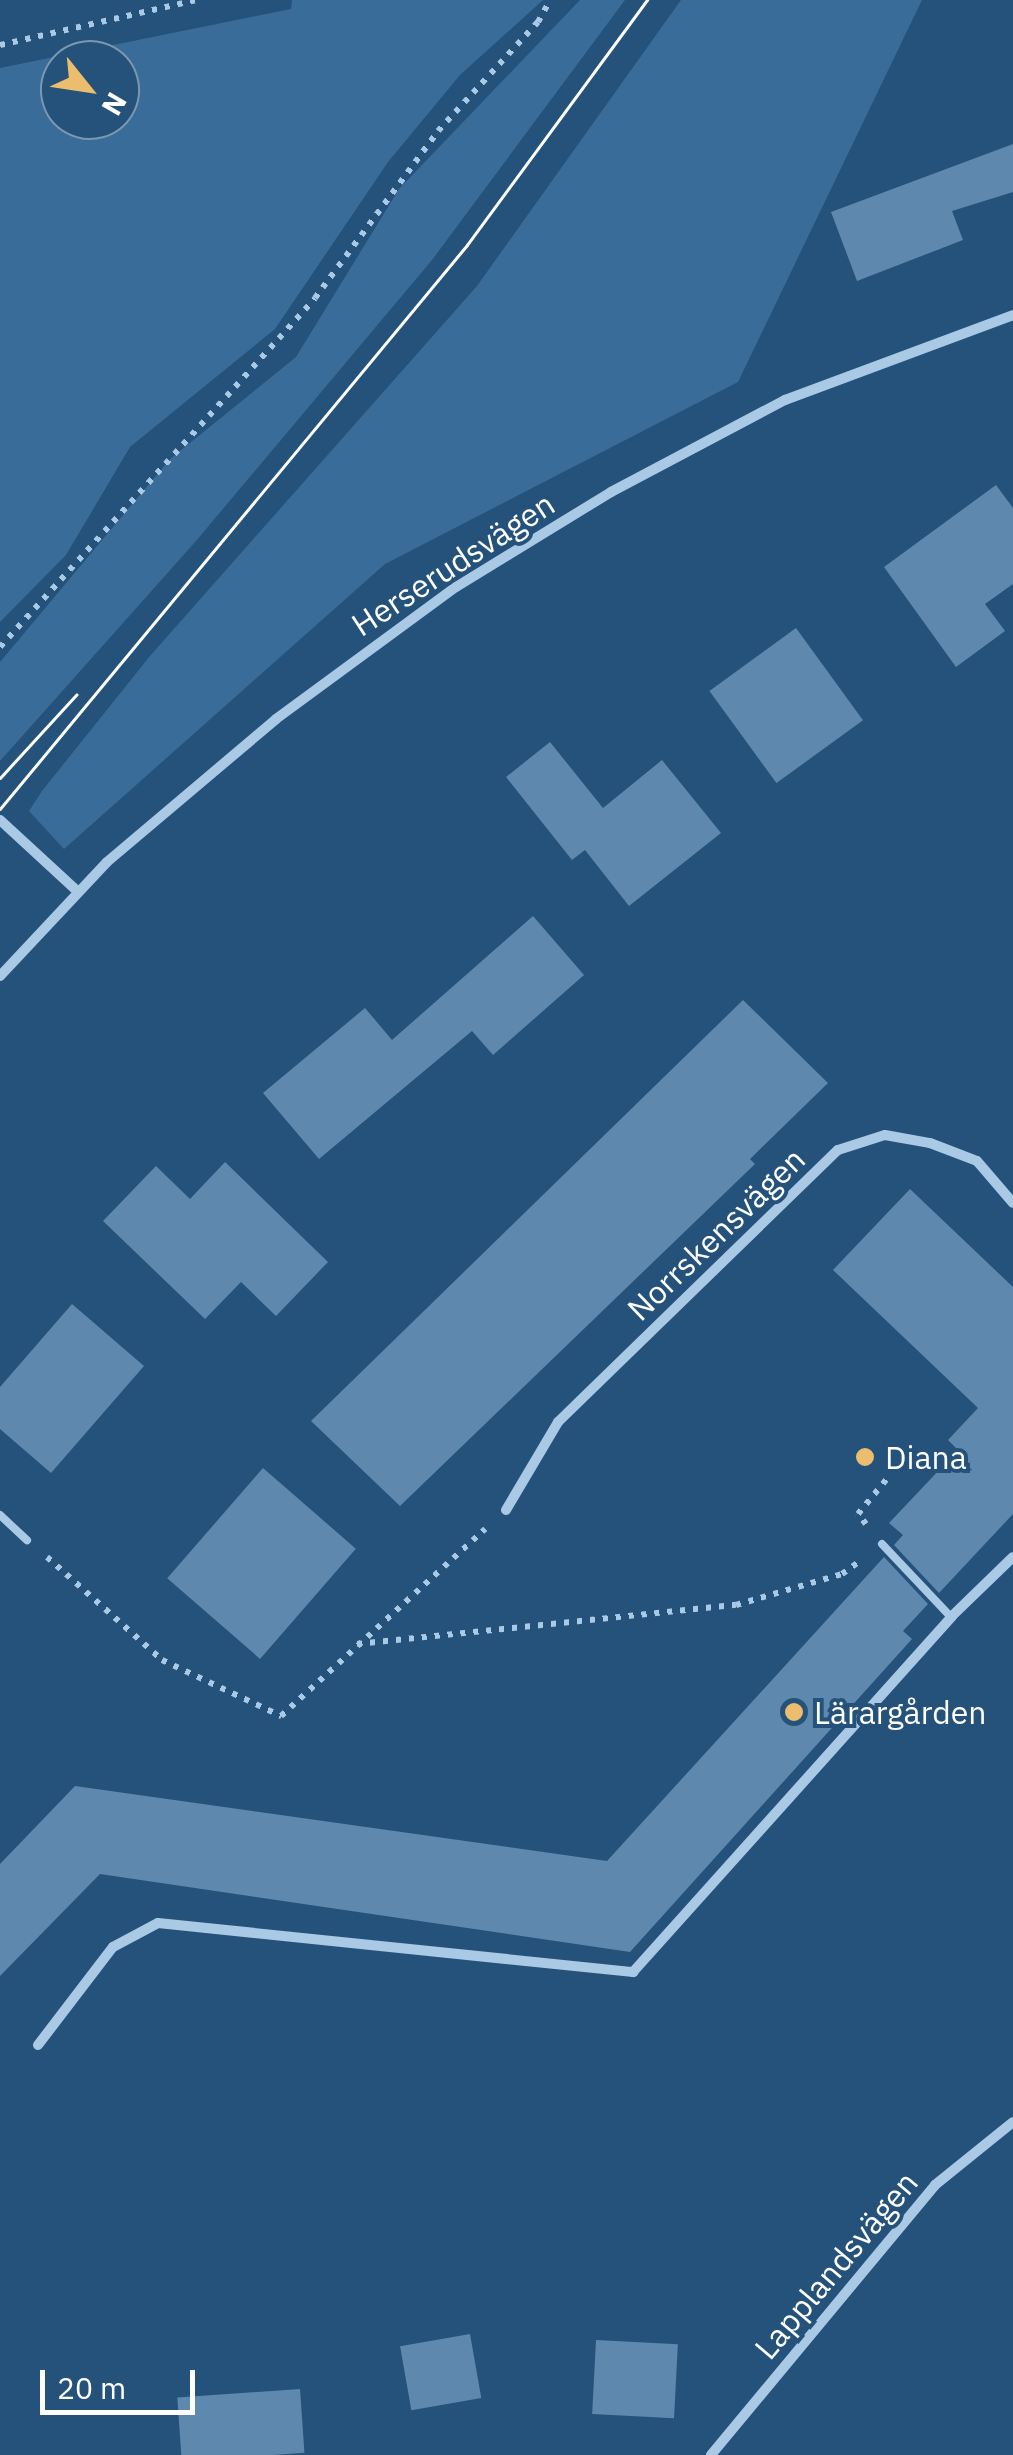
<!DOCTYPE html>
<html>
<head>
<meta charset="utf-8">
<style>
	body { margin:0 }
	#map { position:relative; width:1013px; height:2455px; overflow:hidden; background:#25527b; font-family:"IBM Plex Sans",sans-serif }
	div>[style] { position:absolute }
	.green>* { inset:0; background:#396c98 }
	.building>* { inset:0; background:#5e88ad; transform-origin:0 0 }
	.path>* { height:6px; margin-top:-3px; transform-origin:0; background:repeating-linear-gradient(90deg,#a9c9e4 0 5px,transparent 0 13px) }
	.lane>* { height:8px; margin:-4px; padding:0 4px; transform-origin:4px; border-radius:4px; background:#a9c9e4 }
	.street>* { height:10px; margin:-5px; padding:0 5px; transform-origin:5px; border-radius:5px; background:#a9c9e4 }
	.tram>* { height:2.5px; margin:-1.25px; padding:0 1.25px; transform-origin:1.25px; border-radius:1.25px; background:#fff }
	.dots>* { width:28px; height:28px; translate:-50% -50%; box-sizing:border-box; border:5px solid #25527b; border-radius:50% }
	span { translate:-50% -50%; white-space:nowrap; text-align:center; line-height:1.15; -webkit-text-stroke:8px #25527b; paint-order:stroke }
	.street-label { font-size:32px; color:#fff }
	.poi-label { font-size:32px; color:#fff }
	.left { translate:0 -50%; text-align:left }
	.north { position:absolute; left:40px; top:40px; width:100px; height:100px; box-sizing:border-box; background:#25527b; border:2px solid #7c97b0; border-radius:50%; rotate:120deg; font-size:28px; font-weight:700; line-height:40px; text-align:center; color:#fff }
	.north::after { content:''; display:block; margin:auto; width:35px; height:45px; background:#edbd6e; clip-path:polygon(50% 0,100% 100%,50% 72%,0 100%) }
	.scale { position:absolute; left:40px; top:2370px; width:155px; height:45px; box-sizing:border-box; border:5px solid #fff; border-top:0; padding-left:12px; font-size:30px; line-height:35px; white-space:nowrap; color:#fff; -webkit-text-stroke:8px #25527b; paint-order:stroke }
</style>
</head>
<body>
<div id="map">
	<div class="green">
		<div style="clip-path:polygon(evenodd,292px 0,543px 0,460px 75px,388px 162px,275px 329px,130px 447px,66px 555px,0 622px,0 68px,291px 9px,292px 0,120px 60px,120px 120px,60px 120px,60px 60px,120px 60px)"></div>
		<div style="clip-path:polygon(580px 0,625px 0,432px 260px,196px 541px,0 761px,0 662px,170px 459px,296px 357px,399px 189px)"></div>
		<div style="clip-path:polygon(681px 0,922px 0,738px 382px,385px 564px,64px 849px,29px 811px,42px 791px,150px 656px,477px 286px)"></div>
	</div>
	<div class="building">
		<div style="clip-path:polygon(1013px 144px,1013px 192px,952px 211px,963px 240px,857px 281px,831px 212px)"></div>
		<div style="clip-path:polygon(996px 485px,1013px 508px,1013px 584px,985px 604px,1005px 631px,956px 667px,884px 567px)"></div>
		<div style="left:796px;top:628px;width:114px;height:107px;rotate:54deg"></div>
		<div style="clip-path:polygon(550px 742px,603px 808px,662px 760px,721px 833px,629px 906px,585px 850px,572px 860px,506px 777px)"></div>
		<div style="clip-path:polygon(533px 916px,584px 975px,493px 1055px,472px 1031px,319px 1159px,263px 1093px,365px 1008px,392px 1040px)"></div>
		<div style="clip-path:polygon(743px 1000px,828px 1083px,750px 1159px,755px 1164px,400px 1506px,311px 1421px)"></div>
		<div style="clip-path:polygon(225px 1162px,328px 1262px,276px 1316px,241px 1282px,205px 1319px,103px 1221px,156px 1166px,190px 1199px)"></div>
		<div style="clip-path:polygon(910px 1189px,1013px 1287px,1013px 1514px,939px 1593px,894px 1545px,903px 1535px,889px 1523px,958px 1450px,948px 1440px,978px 1408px,833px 1270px)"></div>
		<div style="clip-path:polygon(72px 1304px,144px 1366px,51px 1473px,0 1429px,0 1387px)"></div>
		<div style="left:263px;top:1468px;width:123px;height:146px;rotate:41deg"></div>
		<div style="clip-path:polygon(884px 1557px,928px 1604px,903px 1631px,912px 1639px,630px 1952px,100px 1874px,0 1976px,0 1864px,75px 1786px,607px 1861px)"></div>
		<div style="left:470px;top:2334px;width:65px;height:71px;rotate:80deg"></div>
		<div style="left:596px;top:2340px;width:82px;height:74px;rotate:3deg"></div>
		<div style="left:300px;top:2389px;width:64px;height:123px;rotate:86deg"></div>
	</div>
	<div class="path">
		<div style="left:0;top:45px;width:201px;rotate:-12.9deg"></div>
		<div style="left:0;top:647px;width:470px;rotate:-47.9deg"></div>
		<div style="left:315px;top:298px;width:207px;rotate:-53.6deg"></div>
		<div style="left:438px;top:131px;width:148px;rotate:-47.5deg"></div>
		<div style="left:538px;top:22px;width:25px;rotate:-61deg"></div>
		<div style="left:866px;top:1524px;width:13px;rotate:-129deg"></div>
		<div style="left:858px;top:1514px;width:50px;rotate:-50.6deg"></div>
		<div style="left:47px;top:1557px;width:154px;rotate:41.8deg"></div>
		<div style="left:162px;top:1660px;width:132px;rotate:25.2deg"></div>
		<div style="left:281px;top:1716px;width:277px;rotate:-42.5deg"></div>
		<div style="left:357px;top:1644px;width:381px;rotate:-5.9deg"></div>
		<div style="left:736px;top:1605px;width:110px;rotate:-16.3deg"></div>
		<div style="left:842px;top:1574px;width:22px;rotate:-36deg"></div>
	</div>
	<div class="lane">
		<div style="left:0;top:1515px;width:37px;rotate:43deg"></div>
		<div style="left:882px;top:1544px;width:100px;rotate:46.6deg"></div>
	</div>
	<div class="street">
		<div style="left:0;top:820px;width:103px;rotate:42.6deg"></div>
		<div style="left:0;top:976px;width:156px;rotate:-46.8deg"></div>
		<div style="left:107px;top:862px;width:221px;rotate:-40.2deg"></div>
		<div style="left:276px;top:719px;width:223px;rotate:-36.3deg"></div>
		<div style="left:456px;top:587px;width:182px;rotate:-31.5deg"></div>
		<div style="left:611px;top:492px;width:197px;rotate:-27.9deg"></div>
		<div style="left:785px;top:400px;width:243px;rotate:-20.4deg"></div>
		<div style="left:506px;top:1510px;width:102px;rotate:-59.4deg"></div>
		<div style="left:558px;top:1422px;width:390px;rotate:-44.2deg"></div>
		<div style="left:838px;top:1150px;width:49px;rotate:-17.7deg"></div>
		<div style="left:885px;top:1135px;width:46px;rotate:10.1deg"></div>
		<div style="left:930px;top:1143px;width:50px;rotate:21deg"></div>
		<div style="left:977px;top:1161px;width:55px;rotate:49.4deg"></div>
		<div style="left:38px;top:2045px;width:123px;rotate:-52.6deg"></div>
		<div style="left:113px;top:1947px;width:51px;rotate:-28.1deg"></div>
		<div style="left:158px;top:1923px;width:478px;rotate:5.9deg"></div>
		<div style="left:633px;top:1972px;width:477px;rotate:-48.1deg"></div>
		<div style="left:951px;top:1617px;width:86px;rotate:-44.1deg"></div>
		<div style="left:711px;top:2455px;width:351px;rotate:-50.3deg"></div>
		<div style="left:935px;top:2185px;width:100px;rotate:-38.9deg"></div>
	</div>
	<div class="tram">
		<div style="left:0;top:778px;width:113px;rotate:-47.5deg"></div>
		<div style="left:0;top:809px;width:732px;rotate:-50.37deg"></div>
		<div style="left:467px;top:245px;width:304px;rotate:-53.7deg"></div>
	</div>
	<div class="dots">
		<div style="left:865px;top:1457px;background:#edbd6e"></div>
		<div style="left:794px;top:1712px;background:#edbd6e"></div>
	</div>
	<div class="street-label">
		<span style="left:453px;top:564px;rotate:-33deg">Herserudsvägen</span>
		<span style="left:716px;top:1234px;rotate:-44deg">Norrskensvägen</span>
		<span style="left:836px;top:2265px;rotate:-50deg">Lapplandsvägen</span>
	</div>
	<div class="poi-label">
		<span class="left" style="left:885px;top:1457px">Diana</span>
		<span class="left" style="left:814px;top:1712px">Lärargården</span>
	</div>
	<div class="north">N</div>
	<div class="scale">20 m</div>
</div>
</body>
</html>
